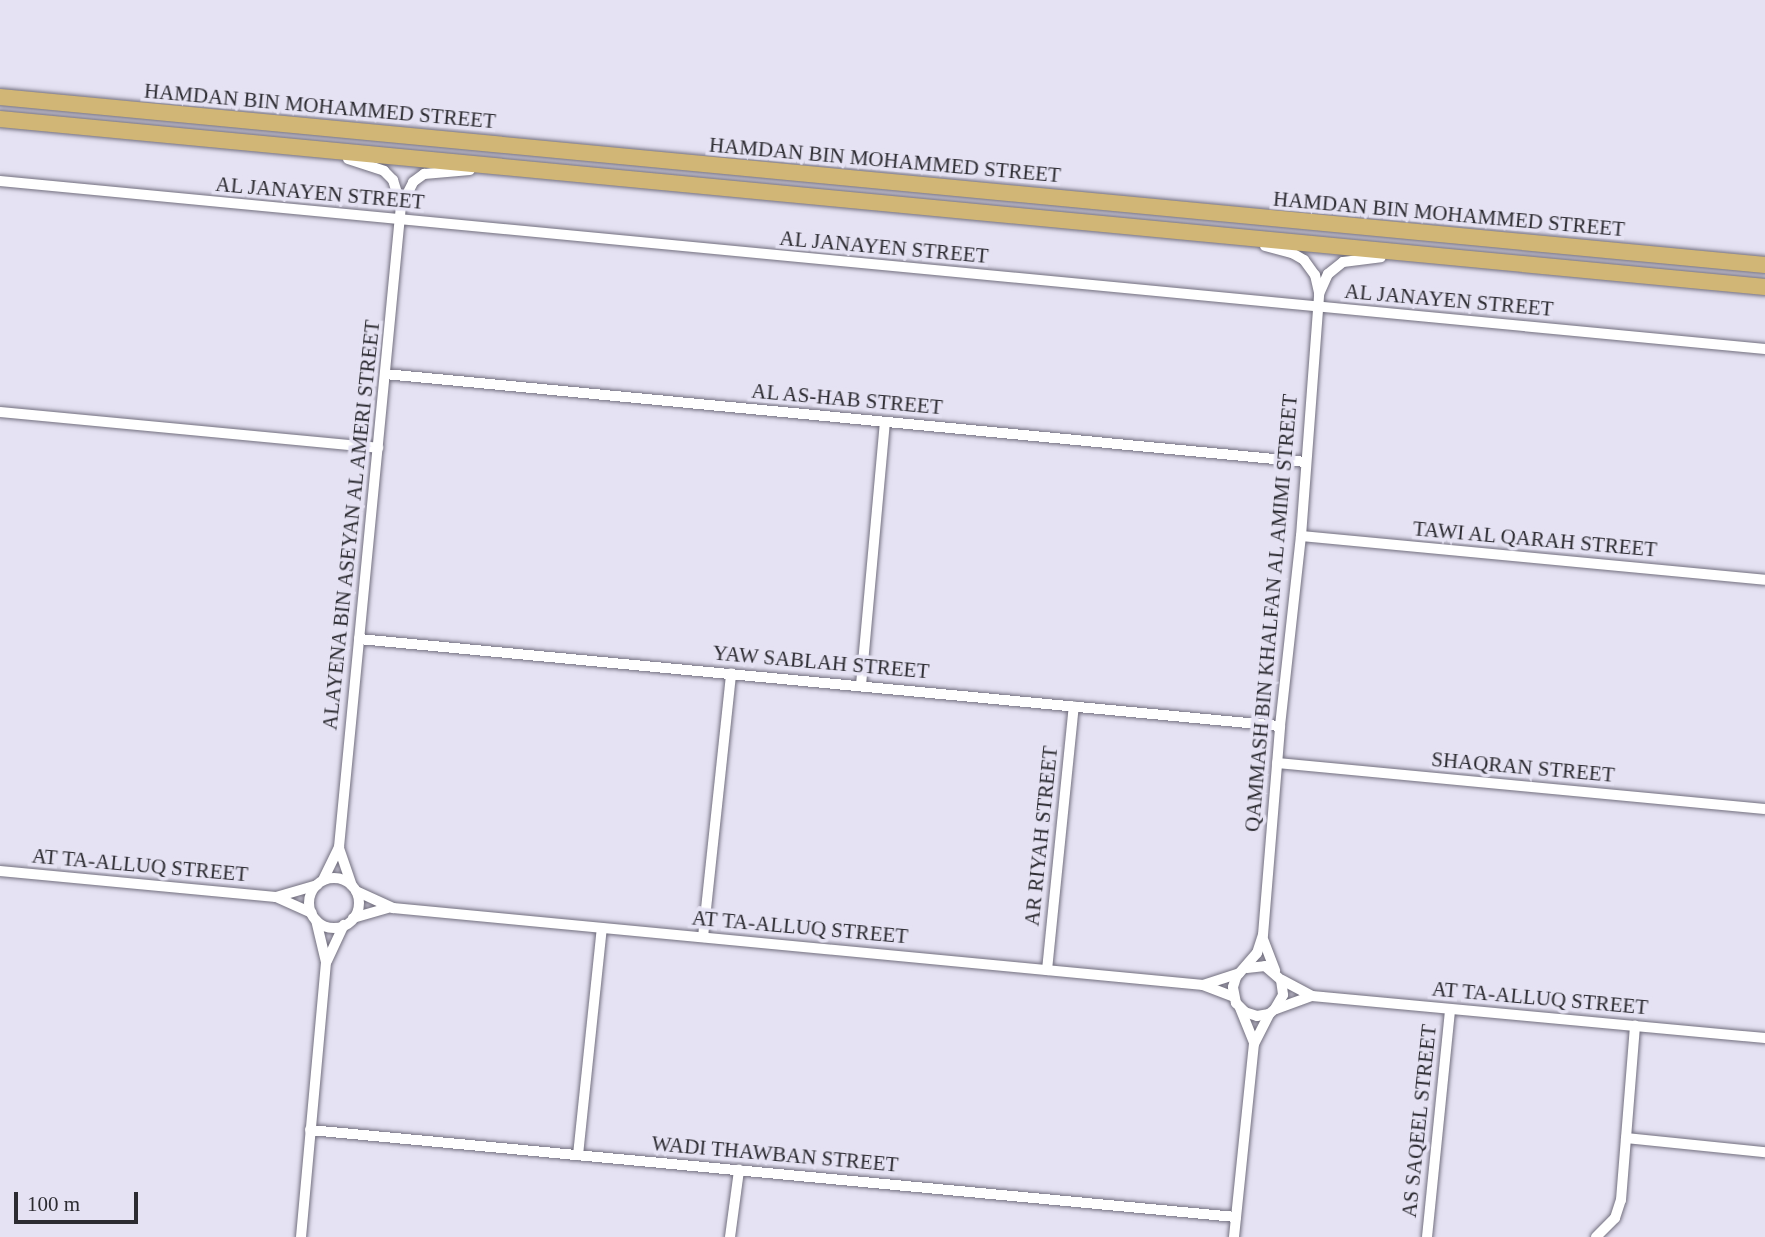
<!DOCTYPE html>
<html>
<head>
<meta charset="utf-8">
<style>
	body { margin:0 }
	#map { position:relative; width:1765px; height:1237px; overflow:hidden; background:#e5e2f3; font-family:"Times New Roman",serif }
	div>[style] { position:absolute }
	.roads { filter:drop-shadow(0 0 2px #726f7e) drop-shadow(0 0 2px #726f7e) }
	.street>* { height:10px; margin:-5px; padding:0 5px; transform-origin:5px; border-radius:5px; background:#fff }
	.street>.ring { margin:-5px; padding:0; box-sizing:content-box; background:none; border:10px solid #fff; border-radius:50% }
	.primary>* { height:16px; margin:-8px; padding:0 8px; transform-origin:8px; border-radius:8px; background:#d1b676 }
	span { translate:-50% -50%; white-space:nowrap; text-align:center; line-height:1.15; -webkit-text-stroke:7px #e5e2f3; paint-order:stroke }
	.street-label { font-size:21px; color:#2c2b31 }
	.scale { position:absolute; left:14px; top:1192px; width:124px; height:32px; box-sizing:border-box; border:4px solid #2c2b31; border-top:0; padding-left:9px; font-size:21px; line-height:24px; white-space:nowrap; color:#2c2b31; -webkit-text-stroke:5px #e5e2f3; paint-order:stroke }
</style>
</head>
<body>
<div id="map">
	<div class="roads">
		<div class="street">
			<div style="left:348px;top:159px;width:38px;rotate:18deg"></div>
			<div style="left:384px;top:171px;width:13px;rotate:45deg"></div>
			<div style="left:393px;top:180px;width:27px;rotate:73deg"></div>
			<div style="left:0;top:181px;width:1773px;rotate:5.44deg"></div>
			<div style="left:1265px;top:246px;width:28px;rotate:15deg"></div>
			<div style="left:1292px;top:253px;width:14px;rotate:30deg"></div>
			<div style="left:1304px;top:260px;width:19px;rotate:54deg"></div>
			<div style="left:1315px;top:275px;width:18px;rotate:77deg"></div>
			<div style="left:385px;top:374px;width:925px;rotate:5.46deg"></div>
			<div style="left:0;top:412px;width:380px;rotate:5.4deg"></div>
			<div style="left:1301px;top:536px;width:466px;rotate:5.4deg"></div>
			<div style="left:359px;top:639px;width:925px;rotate:5.4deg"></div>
			<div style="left:861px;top:685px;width:264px;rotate:-84.8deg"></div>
			<div style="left:1277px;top:763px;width:490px;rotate:5.4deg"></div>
			<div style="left:339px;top:848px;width:40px;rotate:71.1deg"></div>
			<div style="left:0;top:871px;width:277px;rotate:5.4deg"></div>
			<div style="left:276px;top:897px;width:43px;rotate:-16.3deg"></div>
			<div class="ring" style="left:309px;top:878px;width:40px;height:40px"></div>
			<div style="left:323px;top:880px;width:37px;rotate:-64deg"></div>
			<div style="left:339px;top:847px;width:644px;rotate:-84.48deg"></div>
			<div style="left:401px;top:206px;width:27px;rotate:-63deg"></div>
			<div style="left:413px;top:182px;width:14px;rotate:-36deg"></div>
			<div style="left:424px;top:174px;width:46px;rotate:-5deg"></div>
			<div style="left:356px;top:891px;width:41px;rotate:24.7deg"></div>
			<div style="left:393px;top:908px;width:814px;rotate:5.43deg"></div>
			<div style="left:1203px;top:985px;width:33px;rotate:21deg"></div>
			<div style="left:276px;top:897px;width:39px;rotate:24deg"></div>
			<div style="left:353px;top:918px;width:37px;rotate:-16deg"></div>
			<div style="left:703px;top:937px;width:265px;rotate:-83.9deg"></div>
			<div style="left:1263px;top:939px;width:34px;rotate:69deg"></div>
			<div style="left:327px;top:961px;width:40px;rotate:-65deg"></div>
			<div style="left:1247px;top:968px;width:18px;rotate:-6deg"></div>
			<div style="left:1265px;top:966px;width:21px;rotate:41deg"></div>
			<div style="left:1281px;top:980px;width:15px;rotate:82deg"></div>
			<div style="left:1283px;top:995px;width:16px;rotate:120deg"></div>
			<div style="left:1275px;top:1009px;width:8px;rotate:140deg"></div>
			<div style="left:1269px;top:1014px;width:12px;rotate:171deg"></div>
			<div style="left:1257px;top:1016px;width:13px;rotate:-162deg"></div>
			<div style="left:1245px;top:1012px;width:13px;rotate:-135deg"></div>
			<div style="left:1236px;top:1003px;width:16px;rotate:-101deg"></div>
			<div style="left:1233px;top:987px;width:10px;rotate:-73deg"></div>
			<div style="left:1236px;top:977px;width:32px;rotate:-49deg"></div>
			<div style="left:1257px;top:953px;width:19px;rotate:-72deg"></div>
			<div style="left:1263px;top:935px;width:210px;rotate:-85.3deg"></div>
			<div style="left:1280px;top:726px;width:191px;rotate:-83.7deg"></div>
			<div style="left:1301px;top:536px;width:243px;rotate:-85.7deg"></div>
			<div style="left:1319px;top:294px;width:22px;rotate:-66deg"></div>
			<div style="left:1328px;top:274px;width:19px;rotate:-39deg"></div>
			<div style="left:1343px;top:262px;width:38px;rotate:-7deg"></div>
			<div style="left:1047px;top:970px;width:265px;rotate:-84.2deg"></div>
			<div style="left:1282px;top:980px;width:34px;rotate:28deg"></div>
			<div style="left:1312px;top:996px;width:455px;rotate:5.3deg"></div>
			<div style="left:1203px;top:985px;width:38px;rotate:-18deg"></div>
			<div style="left:1240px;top:1008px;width:38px;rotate:68deg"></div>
			<div style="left:1276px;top:1009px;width:37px;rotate:-20deg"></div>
			<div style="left:310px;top:1130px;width:930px;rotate:5.37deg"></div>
			<div style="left:1626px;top:1138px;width:140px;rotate:5.8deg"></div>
			<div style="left:578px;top:1155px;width:228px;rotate:-84deg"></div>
			<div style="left:301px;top:1237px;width:276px;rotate:-84.8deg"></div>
			<div style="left:326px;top:962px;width:43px;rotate:-103.4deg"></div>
			<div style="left:730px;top:1237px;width:68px;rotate:-82.3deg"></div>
			<div style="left:1234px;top:1237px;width:194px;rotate:-84.1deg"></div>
			<div style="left:1254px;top:1044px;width:34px;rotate:-63deg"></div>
			<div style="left:1427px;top:1237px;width:229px;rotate:-84.2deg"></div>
			<div style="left:1596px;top:1237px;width:27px;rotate:-45deg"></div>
			<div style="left:1615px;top:1218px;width:19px;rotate:-72deg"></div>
			<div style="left:1621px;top:1200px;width:175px;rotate:-85.4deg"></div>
		</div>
		<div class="primary">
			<div style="left:0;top:97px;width:1773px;rotate:5.44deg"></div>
			<div style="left:0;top:119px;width:1773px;rotate:5.44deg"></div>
		</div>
	</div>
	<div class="street-label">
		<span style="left:320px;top:106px;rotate:5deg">HAMDAN BIN MOHAMMED STREET</span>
		<span style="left:885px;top:160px;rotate:5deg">HAMDAN BIN MOHAMMED STREET</span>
		<span style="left:320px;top:193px;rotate:5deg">AL JANAYEN STREET</span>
		<span style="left:1449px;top:214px;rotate:5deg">HAMDAN BIN MOHAMMED STREET</span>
		<span style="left:884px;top:247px;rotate:5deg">AL JANAYEN STREET</span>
		<span style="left:1449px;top:300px;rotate:5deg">AL JANAYEN STREET</span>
		<span style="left:847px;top:399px;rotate:5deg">AL AS-HAB STREET</span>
		<span style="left:351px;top:525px;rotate:-84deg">ALAYENA BIN ASEYAN AL AMERI STREET</span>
		<span style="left:1535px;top:539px;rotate:5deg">TAWI AL QARAH STREET</span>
		<span style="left:1271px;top:613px;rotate:-85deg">QAMMASH BIN KHALFAN AL AMIMI STREET</span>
		<span style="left:821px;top:662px;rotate:5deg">YAW SABLAH STREET</span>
		<span style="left:1523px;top:767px;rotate:5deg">SHAQRAN STREET</span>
		<span style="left:1041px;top:836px;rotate:-84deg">AR RIYAH STREET</span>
		<span style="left:140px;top:865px;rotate:5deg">AT TA-ALLUQ STREET</span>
		<span style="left:800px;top:927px;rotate:5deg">AT TA-ALLUQ STREET</span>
		<span style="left:1540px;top:998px;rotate:5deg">AT TA-ALLUQ STREET</span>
		<span style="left:1419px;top:1121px;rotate:-84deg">AS SAQEEL STREET</span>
		<span style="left:775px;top:1154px;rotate:5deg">WADI THAWBAN STREET</span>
	</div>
	<div class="scale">100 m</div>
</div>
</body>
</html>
